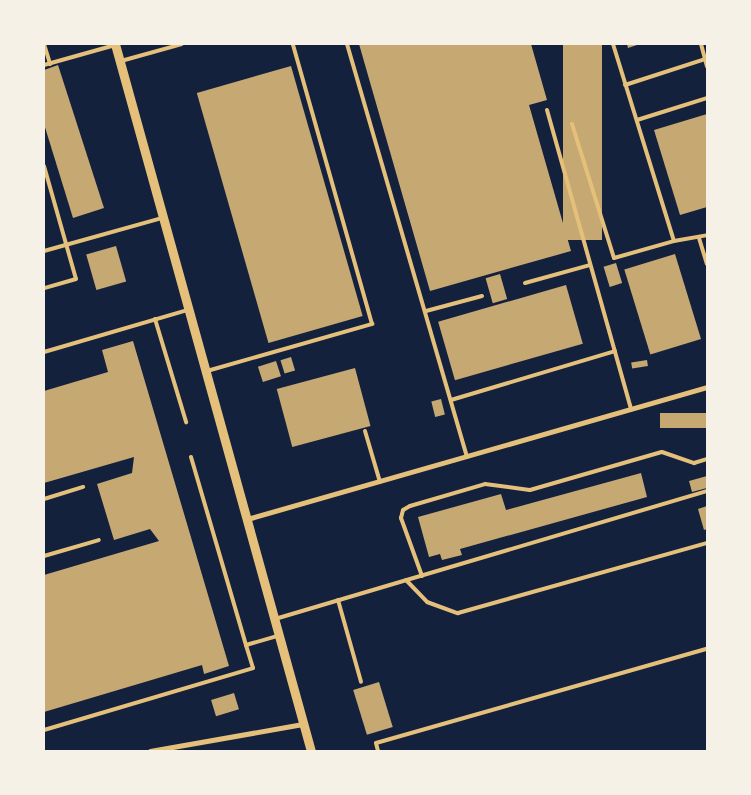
<!DOCTYPE html>
<html>
<head>
<meta charset="utf-8">
<style>
	body { margin:0 }
	#map { position:relative; width:751px; height:795px; overflow:hidden; background:#14213d; font-family:Spectral,serif }
	div>[style] { position:absolute }
	.building>* { inset:0; background:#c6a872; transform-origin:0 0 }
	.service>* { height:4px; margin:-2px; padding:0 2px; transform-origin:2px; border-radius:2px; background:#e5c07b }
	.minor>* { height:5px; margin:-2.5px; padding:0 2.5px; transform-origin:2.5px; border-radius:2.5px; background:#e5c07b }
	.tertiary>* { height:9px; margin:-4.5px; padding:0 4.5px; transform-origin:4.5px; border-radius:4.5px; background:#e5c07b }
	span { translate:-50% -50%; white-space:nowrap; text-align:center; line-height:1.15; -webkit-text-stroke:4px #f6f1e7; paint-order:stroke }
	.frame { position:absolute; inset:0; border:45px solid #f6f1e7; pointer-events:none }
</style>
</head>
<body>
<div id="map">
	<div class="building">
		<div style="clip-path:polygon(359px 44px,531px 44px,547px 100px,529px 105px,571px 251px,430px 291px)"></div>
		<div style="left:563px;top:44px;width:39px;height:196px"></div>
		<div style="clip-path:polygon(627px 44px,640px 44px,628px 48px)"></div>
		<div style="clip-path:polygon(58px 65px,104px 208px,73px 218px,44px 124px,44px 70px)"></div>
		<div style="left:291px;top:66px;width:260px;height:98px;rotate:74deg"></div>
		<div style="clip-path:polygon(707px 114px,707px 207px,680px 215px,654px 130px)"></div>
		<div style="left:116px;top:246px;width:37px;height:31px;rotate:74deg"></div>
		<div style="left:675px;top:254px;width:89px;height:53px;rotate:73deg"></div>
		<div style="left:616px;top:263px;width:21px;height:13px;rotate:73deg"></div>
		<div style="left:500px;top:274px;width:26px;height:15px;rotate:74deg"></div>
		<div style="left:566px;top:285px;width:61px;height:133px;rotate:74deg"></div>
		<div style="clip-path:polygon(133px 341px,229px 666px,204px 674px,202px 665px,44px 712px,44px 575px,159px 541px,150px 529px,114px 540px,97px 484px,132px 473px,134px 457px,44px 483px,44px 391px,108px 372px,102px 350px)"></div>
		<div style="left:291px;top:357px;width:14px;height:11px;rotate:73deg"></div>
		<div style="left:647px;top:360px;width:6px;height:16px;rotate:81deg"></div>
		<div style="left:276px;top:361px;width:16px;height:19px;rotate:72deg"></div>
		<div style="left:355px;top:368px;width:60px;height:81px;rotate:75deg"></div>
		<div style="left:441px;top:399px;width:16px;height:10px;rotate:76deg"></div>
		<div style="left:707px;top:413px;width:15px;height:47px;rotate:90deg"></div>
		<div style="clip-path:polygon(641px 473px,647px 497px,460px 549px,462px 555px,442px 560px,440px 554px,429px 557px,418px 517px,501px 494px,506px 510px)"></div>
		<div style="clip-path:polygon(707px 476px,707px 488px,692px 492px,689px 481px)"></div>
		<div style="clip-path:polygon(707px 506px,707px 529px,704px 530px,698px 509px)"></div>
		<div style="left:379px;top:682px;width:47px;height:27px;rotate:73deg"></div>
		<div style="left:234px;top:693px;width:17px;height:24px;rotate:73deg"></div>
	</div>
	<div class="service">
		<div style="left:44px;top:44px;width:21px;rotate:73deg"></div>
		<div style="left:347px;top:44px;width:430px;rotate:73.8deg"></div>
		<div style="left:613px;top:44px;width:206px;rotate:72.8deg"></div>
		<div style="left:674px;top:241px;width:34px;rotate:-10deg"></div>
		<div style="left:701px;top:44px;width:23px;rotate:75deg"></div>
		<div style="left:121px;top:61px;width:63px;rotate:-15.6deg"></div>
		<div style="left:44px;top:65px;width:74px;rotate:-15.7deg"></div>
		<div style="left:625px;top:85px;width:84px;rotate:-18deg"></div>
		<div style="left:547px;top:110px;width:311px;rotate:74.3deg"></div>
		<div style="left:637px;top:120px;width:73px;rotate:-17.4deg"></div>
		<div style="left:572px;top:124px;width:140px;rotate:72.6deg"></div>
		<div style="left:614px;top:258px;width:62px;rotate:-15.8deg"></div>
		<div style="left:44px;top:166px;width:117px;rotate:74.2deg"></div>
		<div style="left:76px;top:279px;width:33px;rotate:164deg"></div>
		<div style="left:699px;top:238px;width:27px;rotate:73deg"></div>
		<div style="left:44px;top:251px;width:123px;rotate:-15.6deg"></div>
		<div style="left:525px;top:283px;width:67px;rotate:-15.5deg"></div>
		<div style="left:426px;top:311px;width:58px;rotate:-15deg"></div>
		<div style="left:155px;top:319px;width:108px;rotate:73.2deg"></div>
		<div style="left:44px;top:352px;width:150px;rotate:-16.3deg"></div>
		<div style="left:207px;top:371px;width:172px;rotate:-15.9deg"></div>
		<div style="left:372px;top:324px;width:291px;rotate:-105.8deg"></div>
		<div style="left:451px;top:400px;width:171px;rotate:-16.6deg"></div>
		<div style="left:365px;top:431px;width:53px;rotate:73.6deg"></div>
		<div style="left:191px;top:457px;width:196px;rotate:73.7deg"></div>
		<div style="left:246px;top:645px;width:33px;rotate:-16deg"></div>
		<div style="left:44px;top:499px;width:41px;rotate:-17.1deg"></div>
		<div style="left:44px;top:556px;width:57px;rotate:-16.2deg"></div>
		<div style="left:422px;top:576px;width:62px;rotate:-109.9deg"></div>
		<div style="left:401px;top:518px;width:8px;rotate:-76deg"></div>
		<div style="left:403px;top:510px;width:8px;rotate:-30deg"></div>
		<div style="left:410px;top:506px;width:78px;rotate:-16.3deg"></div>
		<div style="left:485px;top:484px;width:45px;rotate:7.6deg"></div>
		<div style="left:530px;top:490px;width:137px;rotate:-16.1deg"></div>
		<div style="left:662px;top:452px;width:34px;rotate:19deg"></div>
		<div style="left:694px;top:463px;width:14px;rotate:-17deg"></div>
		<div style="left:406px;top:580px;width:30px;rotate:46deg"></div>
		<div style="left:427px;top:602px;width:33px;rotate:20deg"></div>
		<div style="left:458px;top:613px;width:259px;rotate:-15.7deg"></div>
		<div style="left:338px;top:600px;width:85px;rotate:74.3deg"></div>
		<div style="left:275px;top:619px;width:451px;rotate:-16.5deg"></div>
		<div style="left:44px;top:730px;width:218px;rotate:-16.5deg"></div>
		<div style="left:253px;top:668px;width:24px;rotate:-107deg"></div>
		<div style="left:378px;top:751px;width:8px;rotate:-104deg"></div>
		<div style="left:376px;top:743px;width:344px;rotate:-15.9deg"></div>
	</div>
	<div class="minor">
		<div style="left:247px;top:519px;width:479px;rotate:-16deg"></div>
		<div style="left:150px;top:751px;width:155px;rotate:-10deg"></div>
	</div>
	<div class="tertiary">
		<div style="left:115px;top:44px;width:734px;rotate:74.51deg"></div>
	</div>
	<div class="frame"></div>
</div>
</body>
</html>
